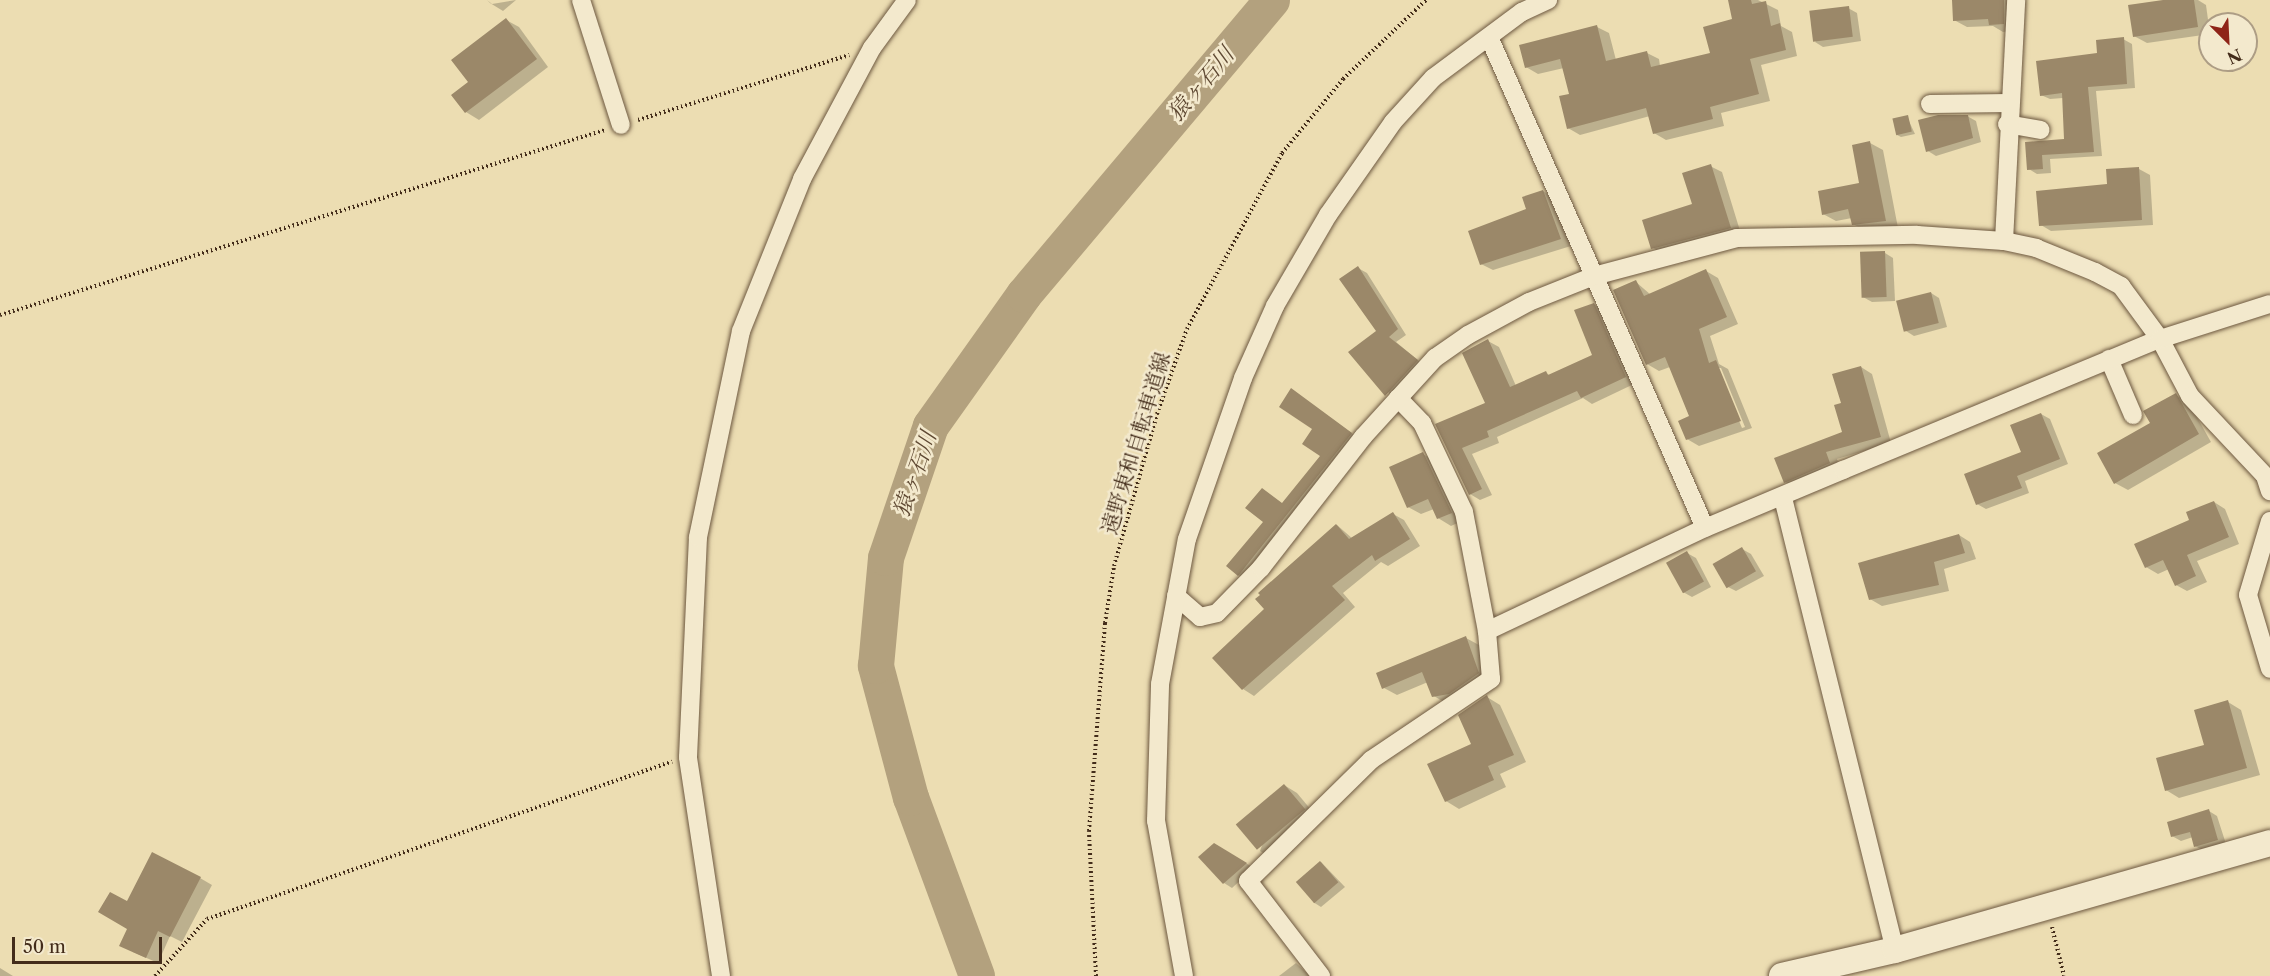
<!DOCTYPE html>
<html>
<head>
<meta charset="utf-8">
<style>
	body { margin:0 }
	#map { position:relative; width:2270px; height:976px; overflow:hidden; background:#ecddb2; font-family:"Libre Caslon Text","Noto Serif JP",serif }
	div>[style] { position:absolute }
	.shadow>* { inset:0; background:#0003 }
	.river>* { height:36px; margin:-18px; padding:0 18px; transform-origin:18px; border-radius:18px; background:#b3a17e }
	.building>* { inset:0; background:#9b8869; transform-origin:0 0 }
	.path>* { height:4px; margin-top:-2px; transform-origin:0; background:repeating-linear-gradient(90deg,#432c1a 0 1.5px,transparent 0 4.5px) }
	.roads { filter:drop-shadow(0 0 2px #6d5840) drop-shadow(0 0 2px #6d5840) }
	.street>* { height:18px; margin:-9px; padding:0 9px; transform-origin:9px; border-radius:9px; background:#f3e9cd }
	.secondary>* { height:26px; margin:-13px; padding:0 13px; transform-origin:13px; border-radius:13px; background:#f3e9cd }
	span { translate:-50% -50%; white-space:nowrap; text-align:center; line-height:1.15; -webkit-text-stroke:5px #f3e9cd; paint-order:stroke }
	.street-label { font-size:21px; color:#432c1a }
	.water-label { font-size:22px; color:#5f4933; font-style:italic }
	.north { position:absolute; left:2198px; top:12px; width:60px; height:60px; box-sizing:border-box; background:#f3e9cd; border:2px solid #ad9d85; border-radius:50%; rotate:156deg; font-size:16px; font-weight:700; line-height:24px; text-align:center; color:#432c1a }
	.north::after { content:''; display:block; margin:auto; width:21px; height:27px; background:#8f2418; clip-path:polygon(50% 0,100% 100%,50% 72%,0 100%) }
	.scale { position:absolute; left:12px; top:937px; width:150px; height:27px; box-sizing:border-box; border:3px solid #432c1a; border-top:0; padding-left:8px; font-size:18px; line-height:21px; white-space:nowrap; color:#432c1a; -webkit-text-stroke:4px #f3e9cd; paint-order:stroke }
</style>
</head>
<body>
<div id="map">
	<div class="shadow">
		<div style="clip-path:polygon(487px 0,492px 4px,516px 0,503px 11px,490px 3px)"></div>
		<div style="clip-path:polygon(1729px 0,1758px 0,1778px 10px,1781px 26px,1792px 32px,1797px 56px,1761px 65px,1770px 101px,1721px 113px,1724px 126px,1666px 140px,1654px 133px,1650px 116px,1580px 135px,1568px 128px,1571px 95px,1564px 68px,1538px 74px,1526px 67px,1597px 27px,1609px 33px,1616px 60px,1647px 53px,1659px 59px,1660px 66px,1712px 54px,1734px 21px)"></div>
		<div style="clip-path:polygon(1953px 0,2016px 0,2016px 31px,2003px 32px,1993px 26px,1967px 27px,1954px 20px)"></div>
		<div style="clip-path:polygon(2173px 0,2198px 0,2206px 5px,2210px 34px,2147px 43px,2134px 36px)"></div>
		<div style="clip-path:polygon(1848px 8px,1857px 13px,1861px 41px,1823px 47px,1815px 42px)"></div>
		<div style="clip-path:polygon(506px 20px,519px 27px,548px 67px,479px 120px,466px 112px,470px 83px)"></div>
		<div style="clip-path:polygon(2123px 39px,2132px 44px,2135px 88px,2096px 91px,2102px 156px,2050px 159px,2051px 173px,2037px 174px,2029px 169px,2027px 143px,2065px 140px,2063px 98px,2050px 99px,2041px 95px)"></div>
		<div style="clip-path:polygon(1967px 116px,1976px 121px,1981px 142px,1936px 156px,1928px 151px)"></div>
		<div style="clip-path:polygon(1907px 117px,1915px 134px,1901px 137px,1897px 135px)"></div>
		<div style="clip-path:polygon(1870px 143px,1883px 150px,1898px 228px,1866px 231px,1853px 224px,1852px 218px,1836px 221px,1823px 214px,1861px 184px)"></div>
		<div style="clip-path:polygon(1710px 166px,1722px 172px,1741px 234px,1664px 255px,1653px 248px,1694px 205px)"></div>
		<div style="clip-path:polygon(2139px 169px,2150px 175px,2153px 225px,2051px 231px,2041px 225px)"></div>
		<div style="clip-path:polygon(1543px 191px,1554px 198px,1571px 246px,1493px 270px,1481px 264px)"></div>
		<div style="clip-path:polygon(1885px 253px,1893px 258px,1895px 301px,1872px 302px,1863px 297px)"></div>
		<div style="clip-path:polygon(1358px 268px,1367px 273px,1406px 335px,1396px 342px,1425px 366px,1395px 399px,1350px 353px,1378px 331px)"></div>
		<div style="clip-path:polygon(evenodd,1706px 271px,1718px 278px,1738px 324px,1710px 336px,1719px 364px,1728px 369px,1752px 428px,1699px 446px,1687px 439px,1691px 416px,1670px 367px,1659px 371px,1647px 364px,1636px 282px,1651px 295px,1706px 271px,1717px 368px,1721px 368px,1745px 427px,1742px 428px,1717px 368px)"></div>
		<div style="clip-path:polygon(1931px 293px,1939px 298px,1947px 327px,1914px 336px,1906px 331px)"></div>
		<div style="clip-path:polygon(1594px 304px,1604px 311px,1636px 383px,1592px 404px,1583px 398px,1497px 437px,1499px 443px,1472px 454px,1492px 495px,1480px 500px,1470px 494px,1437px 425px,1487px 403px,1488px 341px,1499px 347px,1516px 386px,1546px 373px,1551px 376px,1593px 356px)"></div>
		<div style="clip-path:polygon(1861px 367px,1872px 374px,1891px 443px,1837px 459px,1841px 469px,1797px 488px,1785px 482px,1844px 433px,1843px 404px)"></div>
		<div style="clip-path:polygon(1292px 390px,1361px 440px,1248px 580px,1238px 575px,1265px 522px,1262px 490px,1283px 504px,1322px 455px,1315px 428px)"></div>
		<div style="clip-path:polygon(2176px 395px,2189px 403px,2211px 442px,2128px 490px,2115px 483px)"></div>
		<div style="clip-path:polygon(2041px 414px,2050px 419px,2068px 464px,2025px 481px,2029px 493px,1986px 509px,1977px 504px,2023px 453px)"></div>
		<div style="clip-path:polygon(1423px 454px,1436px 462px,1464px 520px,1451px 526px,1438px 518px,1434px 509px,1421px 514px,1408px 507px)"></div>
		<div style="clip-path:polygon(2214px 502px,2225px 509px,2239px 544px,2197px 561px,2207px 582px,2187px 591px,2176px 585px,2169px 569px,2158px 574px,2146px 567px)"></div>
		<div style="clip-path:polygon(1393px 514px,1404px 520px,1420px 546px,1388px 566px,1381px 562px,1343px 593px,1355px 607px,1254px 696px,1243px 689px,1266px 609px,1337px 525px,1353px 539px)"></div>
		<div style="clip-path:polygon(1959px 535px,1970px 542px,1976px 559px,1944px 569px,1949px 591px,1882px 606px,1870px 599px)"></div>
		<div style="clip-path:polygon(1742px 549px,1751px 554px,1764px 576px,1736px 591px,1728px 587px)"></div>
		<div style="clip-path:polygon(1687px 553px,1696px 558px,1711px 587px,1692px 597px,1683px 592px)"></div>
		<div style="clip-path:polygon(1466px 638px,1479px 645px,1491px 681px,1447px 704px,1434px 696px,1428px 682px,1397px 695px,1384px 688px)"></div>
		<div style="clip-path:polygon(1487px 697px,1500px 705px,1526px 762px,1500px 774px,1506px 787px,1459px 809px,1446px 801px,1473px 744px)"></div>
		<div style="clip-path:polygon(2228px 702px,2241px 710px,2260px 775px,2179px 798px,2166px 790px,2205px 746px)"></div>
		<div style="clip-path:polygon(1284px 785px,1297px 793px,1317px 817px,1273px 859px,1260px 851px)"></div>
		<div style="clip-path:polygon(2209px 811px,2217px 816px,2226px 844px,2204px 851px,2195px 846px,2193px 837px,2181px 841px,2172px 836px)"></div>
		<div style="clip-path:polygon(1214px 844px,1254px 868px,1232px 888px,1224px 883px)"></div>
		<div style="clip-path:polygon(1321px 862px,1345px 887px,1321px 907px,1313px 902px)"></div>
		<div style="clip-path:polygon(200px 878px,212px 885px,182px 942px,170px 936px,158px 963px,133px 952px,127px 903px)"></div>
		<div style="clip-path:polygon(1296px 963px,1310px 976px,1279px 976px)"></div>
		<div style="clip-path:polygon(0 968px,13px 976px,0 976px)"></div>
	</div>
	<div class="river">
		<div style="left:977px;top:976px;width:190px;rotate:-110.3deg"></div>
		<div style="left:911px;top:798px;width:137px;rotate:-104.9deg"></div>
		<div style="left:876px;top:666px;width:108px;rotate:-84.7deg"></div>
		<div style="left:886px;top:558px;width:139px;rotate:-71.2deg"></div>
		<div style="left:931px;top:426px;width:161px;rotate:-54.6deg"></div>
		<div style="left:1024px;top:295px;width:385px;rotate:-49.9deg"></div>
	</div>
	<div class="building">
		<div style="clip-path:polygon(1728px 0,1751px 0,1752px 4px,1766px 1px,1771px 26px,1780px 23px,1786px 50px,1750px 59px,1759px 94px,1710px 107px,1713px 119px,1653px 134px,1646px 108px,1567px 129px,1559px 96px,1569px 94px,1560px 59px,1525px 68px,1519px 45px,1597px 25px,1606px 61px,1647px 51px,1651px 67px,1710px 53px,1703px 27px,1732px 19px)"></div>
		<div style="clip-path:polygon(1952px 0,2004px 0,2004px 24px,1989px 25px,1988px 19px,1953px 21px)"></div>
		<div style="clip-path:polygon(2163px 0,2194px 0,2198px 27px,2133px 37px,2128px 5px)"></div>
		<div style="left:1849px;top:6px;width:31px;height:40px;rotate:83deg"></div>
		<div style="clip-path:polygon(506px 18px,537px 59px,465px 113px,451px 95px,468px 82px,451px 60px)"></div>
		<div style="clip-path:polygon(2124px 37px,2127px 84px,2088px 87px,2094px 152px,2042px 155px,2043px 169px,2027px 170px,2025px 142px,2064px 139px,2062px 93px,2040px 96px,2036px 61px,2097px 53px,2096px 40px)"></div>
		<div style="left:1908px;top:115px;width:17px;height:16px;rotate:77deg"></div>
		<div style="clip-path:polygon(1938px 115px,1968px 115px,1973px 138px,1926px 152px,1918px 120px)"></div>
		<div style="clip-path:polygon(1870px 141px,1886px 221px,1852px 225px,1848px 209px,1822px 215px,1818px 191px,1859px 183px,1852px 145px)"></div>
		<div style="clip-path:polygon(1711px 164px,1731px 228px,1651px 249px,1642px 220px,1692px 204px,1682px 173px)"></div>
		<div style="clip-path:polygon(2139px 167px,2142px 220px,2039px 226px,2036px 191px,2107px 184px,2106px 169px)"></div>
		<div style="clip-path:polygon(1543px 190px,1561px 239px,1480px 265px,1468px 231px,1526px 209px,1522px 197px)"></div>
		<div style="left:1885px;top:251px;width:46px;height:25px;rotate:88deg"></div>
		<div style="clip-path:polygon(1358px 266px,1398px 329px,1389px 337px,1418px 360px,1385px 396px,1348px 352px,1376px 331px,1339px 279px)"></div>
		<div style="clip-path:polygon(1706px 269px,1727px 317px,1699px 329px,1709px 363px,1716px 360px,1741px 421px,1686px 440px,1678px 421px,1689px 416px,1665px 357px,1646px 365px,1613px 290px,1636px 280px,1644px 296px)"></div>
		<div style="left:1931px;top:292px;width:32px;height:36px;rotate:76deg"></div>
		<div style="clip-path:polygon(1594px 303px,1626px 377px,1581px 398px,1577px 391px,1487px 431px,1489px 437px,1462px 448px,1482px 489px,1469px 495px,1435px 424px,1485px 403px,1462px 353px,1488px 339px,1510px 387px,1546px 371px,1548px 375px,1592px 355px,1574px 310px)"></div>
		<div style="clip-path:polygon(1861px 366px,1881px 437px,1826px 452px,1830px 463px,1784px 483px,1774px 458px,1842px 432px,1834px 405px,1841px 403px,1832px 374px)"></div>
		<div style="clip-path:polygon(1291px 388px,1352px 433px,1238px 576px,1226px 566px,1263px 522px,1245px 508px,1262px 488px,1282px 503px,1320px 456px,1302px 444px,1312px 429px,1279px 407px)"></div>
		<div style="clip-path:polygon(2176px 393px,2199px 434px,2114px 484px,2097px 453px,2150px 423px,2143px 411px)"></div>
		<div style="clip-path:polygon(2041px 413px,2060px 459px,2017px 476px,2022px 488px,1976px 505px,1964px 474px,2021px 452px,2010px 425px)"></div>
		<div style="clip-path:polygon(1423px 452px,1452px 513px,1437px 519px,1428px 499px,1407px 508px,1389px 467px)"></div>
		<div style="clip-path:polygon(2214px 501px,2229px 537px,2187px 555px,2196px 576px,2175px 586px,2163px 560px,2145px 568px,2134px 544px,2189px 520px,2186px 512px)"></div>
		<div style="clip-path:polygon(1393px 512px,1410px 539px,1375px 561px,1372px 555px,1332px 586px,1345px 600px,1242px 690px,1212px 658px,1264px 609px,1255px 599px,1260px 595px,1258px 593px,1336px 524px,1349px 539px)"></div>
		<div style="clip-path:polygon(1959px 534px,1965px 553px,1934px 562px,1939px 585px,1869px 600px,1858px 563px)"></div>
		<div style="left:1742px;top:547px;width:28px;height:34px;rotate:60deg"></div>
		<div style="left:1687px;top:551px;width:35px;height:24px;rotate:61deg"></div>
		<div style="clip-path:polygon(1466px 636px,1479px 673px,1449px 694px,1432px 697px,1422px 672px,1382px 689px,1376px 673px)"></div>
		<div style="clip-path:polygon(1487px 695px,1514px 755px,1488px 766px,1494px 780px,1445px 802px,1427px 764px,1471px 744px,1458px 715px)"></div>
		<div style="clip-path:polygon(2228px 700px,2247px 768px,2165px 791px,2156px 758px,2204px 745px,2194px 710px)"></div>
		<div style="left:1284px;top:784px;width:33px;height:63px;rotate:50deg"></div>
		<div style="clip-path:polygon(2209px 809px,2218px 840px,2194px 847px,2190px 832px,2171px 837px,2167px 822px)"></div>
		<div style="clip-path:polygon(1214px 843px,1247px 863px,1223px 884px,1198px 857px)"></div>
		<div style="clip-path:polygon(152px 852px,201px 877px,170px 937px,158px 931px,146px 958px,119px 946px,127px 929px,98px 912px,110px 892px,127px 901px)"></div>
		<div style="left:1320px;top:861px;width:28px;height:32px;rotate:49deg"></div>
	</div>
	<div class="path">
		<div style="left:638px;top:120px;width:221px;rotate:-17.1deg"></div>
		<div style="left:0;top:315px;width:633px;rotate:-17deg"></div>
		<div style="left:2052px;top:927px;width:50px;rotate:76.2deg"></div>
		<div style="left:155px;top:976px;width:77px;rotate:-47.6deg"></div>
		<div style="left:207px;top:919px;width:491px;rotate:-18.7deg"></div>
		<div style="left:1096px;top:976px;width:145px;rotate:-92.8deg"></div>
		<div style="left:1089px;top:831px;width:209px;rotate:-85.6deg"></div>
		<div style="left:1105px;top:623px;width:58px;rotate:-81deg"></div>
		<div style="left:1114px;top:566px;width:158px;rotate:-74.2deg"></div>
		<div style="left:1157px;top:414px;width:90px;rotate:-70.6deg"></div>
		<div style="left:1187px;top:329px;width:200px;rotate:-61.6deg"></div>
		<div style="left:1282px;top:153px;width:96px;rotate:-50.5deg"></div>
		<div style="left:1343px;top:79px;width:115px;rotate:-43.6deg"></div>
	</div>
	<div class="roads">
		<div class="street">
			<div style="left:581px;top:0;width:131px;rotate:72.3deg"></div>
			<div style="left:1489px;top:37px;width:536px;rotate:66.25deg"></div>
			<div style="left:1930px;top:104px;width:79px;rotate:-0.7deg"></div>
			<div style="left:2007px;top:124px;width:34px;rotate:10deg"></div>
			<div style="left:2004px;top:241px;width:241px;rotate:-87.1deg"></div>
			<div style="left:2109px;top:359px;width:61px;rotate:66.8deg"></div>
			<div style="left:1398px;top:398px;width:35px;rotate:46deg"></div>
			<div style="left:1422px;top:423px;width:98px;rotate:64.7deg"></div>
			<div style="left:1464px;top:512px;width:121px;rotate:79.1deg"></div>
			<div style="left:1783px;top:498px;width:466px;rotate:76.1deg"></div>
			<div style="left:2270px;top:521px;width:77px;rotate:106.6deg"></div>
			<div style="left:2248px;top:595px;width:77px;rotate:73.4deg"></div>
			<div style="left:1176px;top:596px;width:32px;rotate:41deg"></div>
			<div style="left:1200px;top:617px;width:17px;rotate:-13deg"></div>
			<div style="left:1217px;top:613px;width:63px;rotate:-45.6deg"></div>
			<div style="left:1261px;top:568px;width:166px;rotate:-52.1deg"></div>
			<div style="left:1363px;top:437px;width:107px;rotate:-47.7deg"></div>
			<div style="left:1435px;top:358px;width:40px;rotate:-34.9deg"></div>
			<div style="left:1468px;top:335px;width:69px;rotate:-28.4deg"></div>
			<div style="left:1529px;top:302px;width:70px;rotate:-21.8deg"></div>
			<div style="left:1594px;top:276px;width:148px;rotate:-14.9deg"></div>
			<div style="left:1737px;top:238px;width:180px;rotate:-1deg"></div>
			<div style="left:1917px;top:235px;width:87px;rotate:3.9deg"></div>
			<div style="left:2004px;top:241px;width:33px;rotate:12deg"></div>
			<div style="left:2036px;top:248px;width:64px;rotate:22.1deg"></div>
			<div style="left:2095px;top:272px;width:30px;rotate:28deg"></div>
			<div style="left:2121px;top:286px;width:66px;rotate:53.7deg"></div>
			<div style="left:2160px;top:339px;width:64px;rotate:62.2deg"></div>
			<div style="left:2190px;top:396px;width:110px;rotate:46.8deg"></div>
			<div style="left:2265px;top:476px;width:16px;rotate:72deg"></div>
			<div style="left:721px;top:976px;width:221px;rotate:-98.6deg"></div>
			<div style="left:688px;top:757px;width:220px;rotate:-87.4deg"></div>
			<div style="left:698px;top:537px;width:210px;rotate:-78.2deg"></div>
			<div style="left:741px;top:331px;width:164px;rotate:-68.1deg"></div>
			<div style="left:802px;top:179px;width:149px;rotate:-61.9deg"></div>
			<div style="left:872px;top:48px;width:59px;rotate:-53.9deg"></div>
			<div style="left:1184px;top:976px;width:158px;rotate:-100.2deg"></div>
			<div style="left:1156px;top:821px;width:137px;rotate:-88.3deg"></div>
			<div style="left:1160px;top:684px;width:147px;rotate:-79.5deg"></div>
			<div style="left:1187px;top:539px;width:170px;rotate:-70.8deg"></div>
			<div style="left:1243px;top:378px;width:79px;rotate:-66deg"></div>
			<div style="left:1275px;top:306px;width:105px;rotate:-59.8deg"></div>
			<div style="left:1328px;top:215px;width:113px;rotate:-55deg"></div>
			<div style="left:1393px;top:122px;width:59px;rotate:-47.7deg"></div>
			<div style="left:1433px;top:78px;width:111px;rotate:-36.6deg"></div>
			<div style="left:1522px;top:12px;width:29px;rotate:-25deg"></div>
			<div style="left:1321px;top:976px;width:120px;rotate:-127.5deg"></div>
			<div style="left:1248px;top:881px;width:173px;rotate:-44.5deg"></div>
			<div style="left:1371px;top:760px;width:145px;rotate:-34deg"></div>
			<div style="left:1491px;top:679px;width:48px;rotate:-94.8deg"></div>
			<div style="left:1487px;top:631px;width:241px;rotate:-25.3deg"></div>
			<div style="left:1705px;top:528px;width:150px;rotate:-22.8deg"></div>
			<div style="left:1843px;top:470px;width:343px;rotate:-22.5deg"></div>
			<div style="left:2160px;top:339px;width:115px;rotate:-17.7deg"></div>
		</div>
		<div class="secondary">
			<div style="left:1782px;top:976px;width:116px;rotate:-13deg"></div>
			<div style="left:1895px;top:950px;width:390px;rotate:-15.9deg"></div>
		</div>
	</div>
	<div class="street-label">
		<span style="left:1136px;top:443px;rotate:-73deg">遠野東和自転車道線</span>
	</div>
	<div class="water-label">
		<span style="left:1201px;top:84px;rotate:-50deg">猿ヶ石川</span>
		<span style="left:915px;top:474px;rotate:-71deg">猿ヶ石川</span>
	</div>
	<div class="north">N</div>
	<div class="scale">50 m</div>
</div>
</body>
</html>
